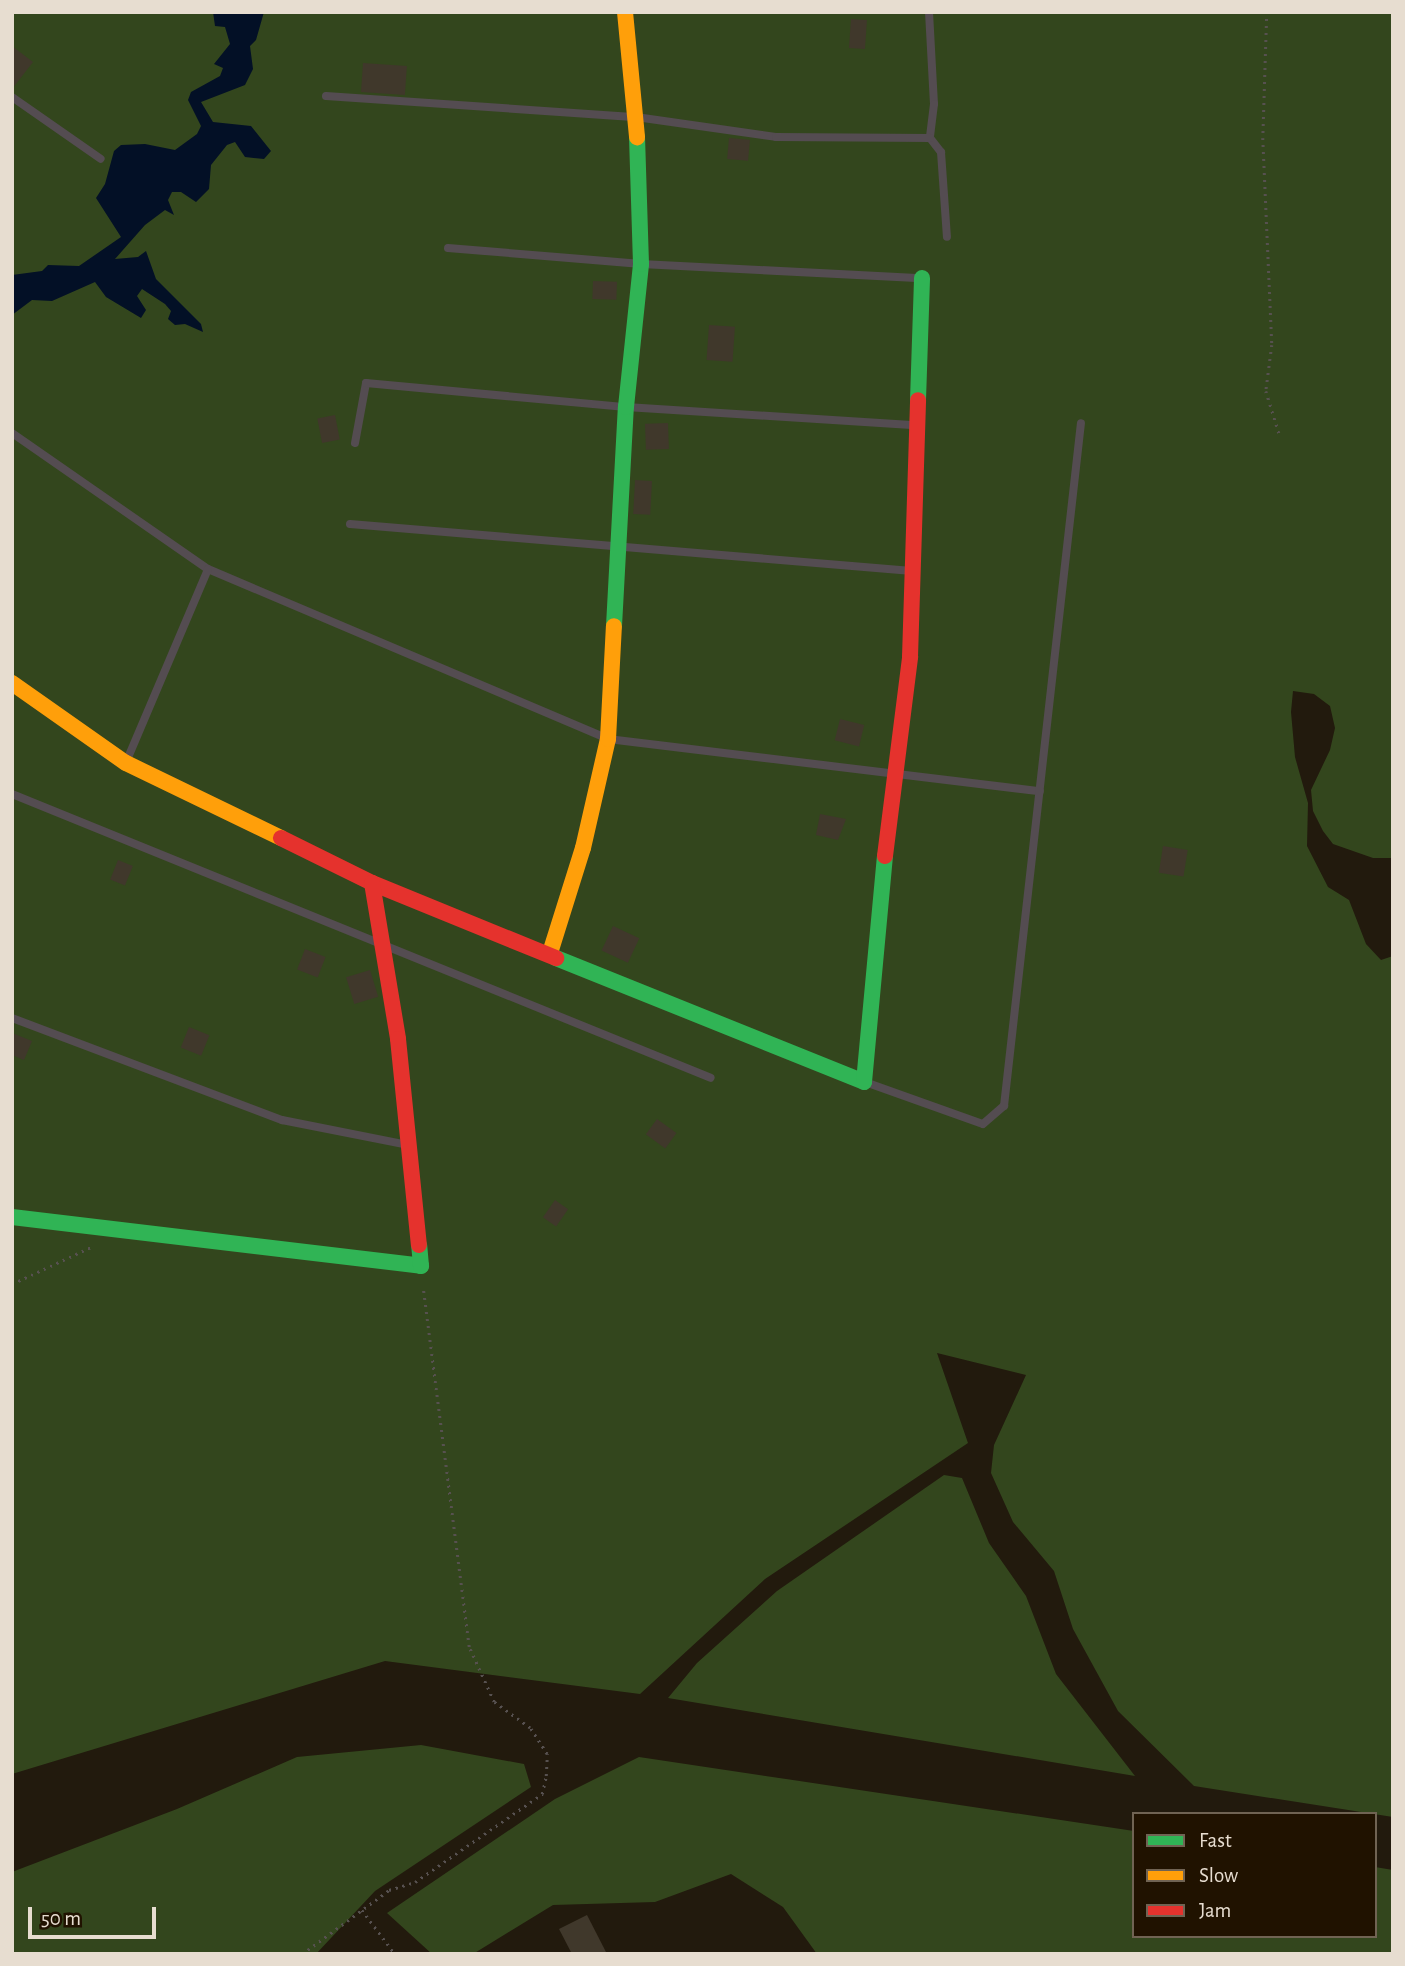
<!DOCTYPE html>
<html>
<head>
<meta charset="utf-8">
<style>
	body { margin:0 }
	#map { position:relative; width:1405px; height:1966px; overflow:hidden; background:#221a0d; font-family:"Alegreya Sans",sans-serif }
	div>[style] { position:absolute }
	.green>* { inset:0; background:#33461d }
	.water>* { inset:0; background:#031026 }
	.building>* { inset:0; background:#40382b; transform-origin:0 0 }
	.path>* { height:2.5px; margin-top:-1.25px; transform-origin:0; background:repeating-linear-gradient(90deg,#575150 0 2px,transparent 0 7px) }
	.lane>* { height:8px; margin:-4px; padding:0 4px; transform-origin:4px; border-radius:4px; background:#544c51 }
	.fast>* { height:16px; margin:-8px; padding:0 8px; transform-origin:8px; border-radius:8px; background:#30b455 }
	.slow>* { height:16px; margin:-8px; padding:0 8px; transform-origin:8px; border-radius:8px; background:#ff9f0a }
	.jam>* { height:16px; margin:-8px; padding:0 8px; transform-origin:8px; border-radius:8px; background:#e5322d }
	span { translate:-50% -50%; white-space:nowrap; text-align:center; line-height:1.15; -webkit-text-stroke:5px #201200; paint-order:stroke }
	.frame { position:absolute; inset:0; border:14px solid #e7ddd0; pointer-events:none }
	.legend { position:absolute; left:1132px; top:1812px; width:245px; height:126px; box-sizing:border-box; background:#201200; border:2px solid #706353; margin:0; padding:9px 12px; list-style:none; font-size:21px; color:#e7ddd0 }
	.legend li { display:flex; align-items:center; gap:14px; height:35px }
	.legend b { width:35px; border:2px solid #706353 }
	.scale { position:absolute; left:28px; top:1907px; width:128px; height:32px; box-sizing:border-box; border:4px solid #e7ddd0; border-top:0; padding-left:9px; font-size:21px; line-height:24px; white-space:nowrap; color:#e7ddd0; -webkit-text-stroke:5px #201200; paint-order:stroke }
</style>
</head>
<body>
<div id="map">
	<div class="green">
		<div style="clip-path:polygon(12px 12px,1393px 12px,1393px 858px,1373px 858px,1333px 844px,1323px 831px,1313px 811px,1311px 790px,1330px 750px,1335px 728px,1330px 706px,1314px 694px,1293px 691px,1291px 712px,1295px 757px,1308px 803px,1307px 846px,1328px 887px,1349px 900px,1366px 944px,1381px 960px,1393px 956px,1393px 1817px,1194px 1786px,1118px 1711px,1073px 1629px,1054px 1571px,1013px 1522px,991px 1473px,994px 1445px,1026px 1375px,937px 1353px,968px 1443px,765px 1579px,640px 1694px,385px 1661px,12px 1774px)"></div>
		<div style="clip-path:polygon(944px 1475px,962px 1478px,989px 1543px,1026px 1596px,1056px 1674px,1135px 1776px,668px 1698px,697px 1663px,777px 1591px)"></div>
		<div style="clip-path:polygon(421px 1745px,524px 1764px,531px 1787px,375px 1891px,316px 1954px,12px 1954px,12px 1872px,177px 1809px,297px 1757px)"></div>
		<div style="clip-path:polygon(639px 1757px,1134px 1831px,1134px 1936px,1375px 1936px,1375px 1867px,1393px 1870px,1393px 1954px,817px 1954px,783px 1907px,731px 1874px,655px 1902px,553px 1905px,473px 1954px,432px 1954px,387px 1913px,555px 1799px)"></div>
	</div>
	<div class="water">
		<div style="clip-path:polygon(213px 12px,264px 12px,256px 40px,250px 46px,253px 69px,245px 85px,201px 102px,213px 122px,251px 126px,271px 151px,264px 159px,245px 157px,235px 142px,227px 145px,211px 165px,209px 189px,196px 202px,181px 192px,172px 192px,168px 200px,174px 215px,165px 210px,145px 225px,115px 259px,138px 257px,146px 251px,156px 279px,201px 324px,203px 332px,185px 324px,175px 325px,168px 319px,171px 311px,165px 304px,142px 289px,137px 296px,146px 310px,141px 318px,106px 297px,95px 282px,52px 301px,32px 300px,12px 315px,12px 275px,42px 271px,48px 265px,79px 266px,121px 237px,96px 198px,105px 184px,114px 151px,121px 145px,145px 144px,175px 150px,197px 134px,201px 126px,188px 100px,191px 92px,220px 76px,223px 68px,214px 64px,230px 44px,225px 27px,215px 26px)"></div>
	</div>
	<div class="building">
		<div style="left:851px;top:19px;width:16px;height:29px;rotate:4deg"></div>
		<div style="clip-path:polygon(12px 46px,33px 62px,12px 89px)"></div>
		<div style="left:363px;top:63px;width:44px;height:29px;rotate:4deg"></div>
		<div style="left:729px;top:138px;width:21px;height:21px;rotate:5deg"></div>
		<div style="left:593px;top:281px;width:24px;height:18px;rotate:2deg"></div>
		<div style="left:709px;top:325px;width:26px;height:35px;rotate:4deg"></div>
		<div style="left:335px;top:415px;width:25px;height:18px;rotate:79deg"></div>
		<div style="left:668px;top:423px;width:26px;height:23px;rotate:88deg"></div>
		<div style="left:635px;top:480px;width:17px;height:34px;rotate:3deg"></div>
		<div style="left:840px;top:719px;width:25px;height:22px;rotate:14deg"></div>
		<div style="clip-path:polygon(820px 814px,846px 819px,838px 840px,816px 835px)"></div>
		<div style="left:1163px;top:846px;width:25px;height:27px;rotate:9deg"></div>
		<div style="left:118px;top:860px;width:16px;height:21px;rotate:22deg"></div>
		<div style="left:613px;top:926px;width:29px;height:27px;rotate:25deg"></div>
		<div style="left:305px;top:949px;width:22px;height:22px;rotate:21deg"></div>
		<div style="left:370px;top:970px;width:28px;height:25px;rotate:73deg"></div>
		<div style="left:189px;top:1027px;width:22px;height:22px;rotate:22deg"></div>
		<div style="clip-path:polygon(12px 1033px,32px 1041px,24px 1060px,12px 1055px)"></div>
		<div style="left:657px;top:1119px;width:24px;height:19px;rotate:36deg"></div>
		<div style="left:555px;top:1200px;width:16px;height:21px;rotate:35deg"></div>
		<div style="clip-path:polygon(587px 1915px,607px 1954px,572px 1954px,559px 1929px)"></div>
	</div>
	<div class="path">
		<div style="left:1267px;top:12px;width:126px;rotate:91.8deg"></div>
		<div style="left:1263px;top:138px;width:207px;rotate:87.5deg"></div>
		<div style="left:1272px;top:345px;width:46px;rotate:97.4deg"></div>
		<div style="left:1266px;top:391px;width:44px;rotate:72.8deg"></div>
		<div style="left:12px;top:1284px;width:87px;rotate:-25.1deg"></div>
		<div style="left:362px;top:1910px;width:55px;rotate:53.1deg"></div>
		<div style="left:302px;top:1954px;width:108px;rotate:-36.3deg"></div>
		<div style="left:389px;top:1890px;width:27px;rotate:-17deg"></div>
		<div style="left:415px;top:1882px;width:155px;rotate:-34.7deg"></div>
		<div style="left:542px;top:1794px;width:18px;rotate:-77deg"></div>
		<div style="left:546px;top:1776px;width:22px;rotate:-87deg"></div>
		<div style="left:547px;top:1754px;width:31px;rotate:-123deg"></div>
		<div style="left:530px;top:1728px;width:44px;rotate:-144.2deg"></div>
		<div style="left:494px;top:1702px;width:60px;rotate:-114.4deg"></div>
		<div style="left:469px;top:1647px;width:364px;rotate:-97.3deg"></div>
	</div>
	<div class="lane">
		<div style="left:929px;top:12px;width:92px;rotate:86.9deg"></div>
		<div style="left:934px;top:104px;width:34px;rotate:97deg"></div>
		<div style="left:930px;top:138px;width:18px;rotate:52deg"></div>
		<div style="left:941px;top:152px;width:85px;rotate:86deg"></div>
		<div style="left:326px;top:96px;width:311px;rotate:3.9deg"></div>
		<div style="left:636px;top:117px;width:141px;rotate:8.1deg"></div>
		<div style="left:776px;top:137px;width:154px;rotate:0.4deg"></div>
		<div style="left:12px;top:97px;width:108px;rotate:34.9deg"></div>
		<div style="left:448px;top:248px;width:194px;rotate:4.7deg"></div>
		<div style="left:641px;top:264px;width:281px;rotate:2.9deg"></div>
		<div style="left:12px;top:433px;width:239px;rotate:34.8deg"></div>
		<div style="left:208px;top:569px;width:435px;rotate:23deg"></div>
		<div style="left:608px;top:739px;width:435px;rotate:6.9deg"></div>
		<div style="left:355px;top:443px;width:61px;rotate:-79.6deg"></div>
		<div style="left:366px;top:383px;width:261px;rotate:5.3deg"></div>
		<div style="left:626px;top:407px;width:290px;rotate:3.6deg"></div>
		<div style="left:350px;top:524px;width:564px;rotate:4.78deg"></div>
		<div style="left:127px;top:760px;width:207px;rotate:-67deg"></div>
		<div style="left:12px;top:794px;width:754px;rotate:22.11deg"></div>
		<div style="left:12px;top:1018px;width:289px;rotate:20.7deg"></div>
		<div style="left:282px;top:1120px;width:128px;rotate:11.2deg"></div>
		<div style="left:865px;top:1082px;width:125px;rotate:19.6deg"></div>
		<div style="left:983px;top:1124px;width:28px;rotate:-41deg"></div>
		<div style="left:1004px;top:1106px;width:687px;rotate:-83.57deg"></div>
	</div>
	<div class="fast">
		<div style="left:918px;top:400px;width:122px;rotate:-88.1deg"></div>
		<div style="left:614px;top:626px;width:219px;rotate:-86.9deg"></div>
		<div style="left:626px;top:407px;width:144px;rotate:-84deg"></div>
		<div style="left:641px;top:264px;width:127px;rotate:-91.8deg"></div>
		<div style="left:556px;top:958px;width:332px;rotate:21.9deg"></div>
		<div style="left:864px;top:1082px;width:227px;rotate:-84.7deg"></div>
		<div style="left:12px;top:1217px;width:412px;rotate:6.8deg"></div>
		<div style="left:421px;top:1266px;width:21px;rotate:-95deg"></div>
	</div>
	<div class="slow">
		<div style="left:625px;top:12px;width:126px;rotate:84.5deg"></div>
		<div style="left:12px;top:683px;width:139px;rotate:35.1deg"></div>
		<div style="left:126px;top:763px;width:172px;rotate:25.8deg"></div>
		<div style="left:550px;top:953px;width:110px;rotate:-72.6deg"></div>
		<div style="left:583px;top:848px;width:112px;rotate:-77.1deg"></div>
		<div style="left:608px;top:739px;width:113px;rotate:-87deg"></div>
	</div>
	<div class="jam">
		<div style="left:281px;top:838px;width:102px;rotate:26.3deg"></div>
		<div style="left:372px;top:883px;width:199px;rotate:22.2deg"></div>
		<div style="left:885px;top:856px;width:201px;rotate:-82.8deg"></div>
		<div style="left:910px;top:657px;width:257px;rotate:-88.2deg"></div>
		<div style="left:372px;top:883px;width:158px;rotate:80.5deg"></div>
		<div style="left:398px;top:1039px;width:207px;rotate:84.2deg"></div>
	</div>
	<div class="frame"></div>
	<ul class="legend">
	<li><b style="height:9px;background:#30b455"></b>Fast</li>
	<li><b style="height:9px;background:#ff9f0a"></b>Slow</li>
	<li><b style="height:9px;background:#e5322d"></b>Jam</li>
	</ul>
	<div class="scale">50 m</div>
</div>
</body>
</html>
